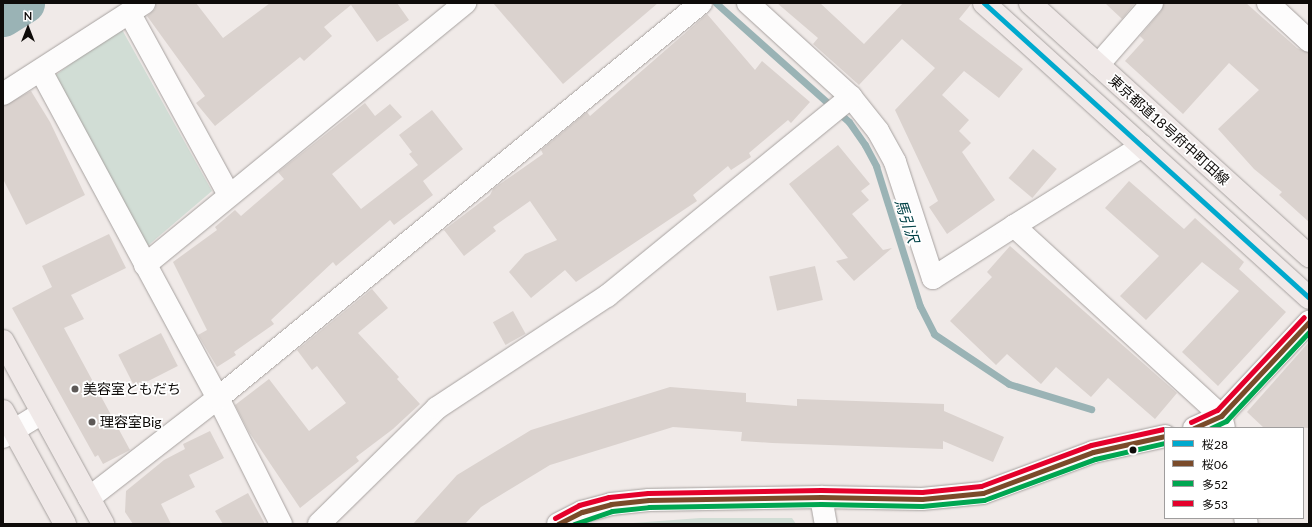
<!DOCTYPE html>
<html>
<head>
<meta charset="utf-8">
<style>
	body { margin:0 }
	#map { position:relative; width:1312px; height:527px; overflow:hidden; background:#f0eae8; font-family:Lato,"Noto Sans JP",sans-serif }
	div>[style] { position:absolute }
	.green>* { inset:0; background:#d1ddd5 }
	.stream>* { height:7px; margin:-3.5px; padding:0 3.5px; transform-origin:3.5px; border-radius:3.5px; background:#9ab3b5 }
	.river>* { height:39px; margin:-19.5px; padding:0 19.5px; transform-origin:19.5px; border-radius:19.5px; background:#9ab3b5 }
	.building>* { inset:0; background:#dad2ce; transform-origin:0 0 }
	.roads { filter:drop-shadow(0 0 1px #a7a2a0) drop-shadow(0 0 1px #a7a2a0) }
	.minor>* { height:22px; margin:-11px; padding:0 11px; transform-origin:11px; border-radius:11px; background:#fdfcfc }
	.tertiary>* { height:22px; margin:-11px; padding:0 11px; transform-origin:11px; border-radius:11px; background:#fdfcfc }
	.primary>* { height:22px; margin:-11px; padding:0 11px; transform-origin:11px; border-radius:11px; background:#f0e9e8 }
	.bus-1>* { height:5px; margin:-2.5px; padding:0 2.5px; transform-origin:2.5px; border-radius:2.5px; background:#00a9ce }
	.bus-2>* { height:5px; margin:-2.5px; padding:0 2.5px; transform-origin:2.5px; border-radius:2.5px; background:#7a4b2a }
	.bus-3>* { height:5px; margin:-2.5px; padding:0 2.5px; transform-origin:2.5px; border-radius:2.5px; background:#00a651 }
	.bus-4>* { height:5px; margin:-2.5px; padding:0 2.5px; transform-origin:2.5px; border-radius:2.5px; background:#e4002b }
	.dots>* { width:11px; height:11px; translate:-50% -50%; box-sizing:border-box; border:2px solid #fff; border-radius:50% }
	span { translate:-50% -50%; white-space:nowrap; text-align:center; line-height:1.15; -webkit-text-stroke:3.5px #fff; paint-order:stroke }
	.street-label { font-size:14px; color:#0e0b09 }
	.poi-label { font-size:14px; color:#0e0b09 }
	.left { translate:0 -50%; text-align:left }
	.water-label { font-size:15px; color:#014146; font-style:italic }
	.frame { position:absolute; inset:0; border:4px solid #0e0b09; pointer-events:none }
	.legend { position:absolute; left:1164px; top:427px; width:140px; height:92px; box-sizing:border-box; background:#fff; border:1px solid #9f9d9d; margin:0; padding:5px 7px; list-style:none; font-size:12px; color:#0e0b09 }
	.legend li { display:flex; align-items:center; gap:8px; height:20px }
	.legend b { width:20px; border:1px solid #9f9d9d }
	.north { position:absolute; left:8px; top:8px; width:40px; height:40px; -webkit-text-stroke:3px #fff; paint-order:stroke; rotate:0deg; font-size:11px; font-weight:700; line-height:16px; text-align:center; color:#0e0b09 }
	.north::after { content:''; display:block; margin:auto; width:14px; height:18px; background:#0e0b09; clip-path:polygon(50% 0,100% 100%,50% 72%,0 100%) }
</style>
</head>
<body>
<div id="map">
	<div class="green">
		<div style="clip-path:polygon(120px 26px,212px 191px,144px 249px,56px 75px)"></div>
		<div style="clip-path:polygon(700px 518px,792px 518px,796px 524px,620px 524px)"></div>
	</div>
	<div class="stream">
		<div style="left:716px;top:3px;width:178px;rotate:41.8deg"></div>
		<div style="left:849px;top:122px;width:28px;rotate:55deg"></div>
		<div style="left:865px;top:145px;width:24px;rotate:62deg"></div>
		<div style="left:876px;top:166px;width:147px;rotate:72.6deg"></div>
		<div style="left:920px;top:306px;width:31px;rotate:63deg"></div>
		<div style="left:934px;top:334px;width:90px;rotate:33.7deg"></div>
		<div style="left:1009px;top:384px;width:86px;rotate:17deg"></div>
	</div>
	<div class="river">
		<div style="left:3px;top:17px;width:26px;rotate:-32deg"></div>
	</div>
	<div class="building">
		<div style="clip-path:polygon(156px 3px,196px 3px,223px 38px,270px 3px,397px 3px,409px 20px,377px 42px,351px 5px,324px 27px,332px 36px,304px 61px,300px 57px,215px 126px,196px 103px,205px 96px,147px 16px,155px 9px)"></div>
		<div style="clip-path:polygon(493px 3px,658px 3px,563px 84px)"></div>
		<div style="clip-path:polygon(777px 3px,820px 3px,864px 44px,903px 3px,972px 3px,959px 19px,1023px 69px,999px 98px,964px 71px,942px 95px,969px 120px,959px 131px,971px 143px,962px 152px,995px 200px,947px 234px,929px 207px,938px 201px,895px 110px,935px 68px,902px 39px,859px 85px,813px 44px,818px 38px)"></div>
		<div style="clip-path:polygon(1105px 3px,1135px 3px,1122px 19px)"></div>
		<div style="clip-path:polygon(1164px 3px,1246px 3px,1297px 48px,1309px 53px,1309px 222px,1279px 195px,1282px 192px,1254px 169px,1218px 129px,1259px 90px,1229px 63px,1183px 114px,1125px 61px,1144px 40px,1140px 36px,1161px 11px)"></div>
		<div style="clip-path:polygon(707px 14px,755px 70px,762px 61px,810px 102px,791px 123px,788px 120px,749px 153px,751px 157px,731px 170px,728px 166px,693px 195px,697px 201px,576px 282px,565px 270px,531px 298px,509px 272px,525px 254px,557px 240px,530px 201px,493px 227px,496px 231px,464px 256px,444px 230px,490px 195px,493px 189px,543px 154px,541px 150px,587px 112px,590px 116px)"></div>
		<div style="clip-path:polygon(31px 91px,50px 122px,85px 195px,26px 225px,3px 179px,3px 106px)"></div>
		<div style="clip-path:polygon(365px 103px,375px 116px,390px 104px,402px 117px,332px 174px,361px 209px,418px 165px,409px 154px,412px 152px,399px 135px,432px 110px,463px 149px,423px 181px,433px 195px,394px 225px,390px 220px,336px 266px,333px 262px,271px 320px,274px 324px,234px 352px,236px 355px,217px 367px,198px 335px,207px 330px,173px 262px,217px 230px,215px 227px,235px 210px,241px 216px,284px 179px,278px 172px)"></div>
		<div style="clip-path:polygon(838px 145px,870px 184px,861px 191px,869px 200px,852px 214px,883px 250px,892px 248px,854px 281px,836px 261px,848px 258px,789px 184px)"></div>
		<div style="left:1033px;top:149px;width:31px;height:38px;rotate:40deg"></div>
		<div style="clip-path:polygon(1129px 181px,1184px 229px,1195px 218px,1244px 262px,1239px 269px,1286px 312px,1218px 386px,1182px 352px,1239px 291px,1202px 262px,1146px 320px,1120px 296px,1159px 256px,1105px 208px)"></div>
		<div style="clip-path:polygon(109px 234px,126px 268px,71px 295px,84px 319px,64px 328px,130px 450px,103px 464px,98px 455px,95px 457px,12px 308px,52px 287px,42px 266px)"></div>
		<div style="clip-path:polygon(1010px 246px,1177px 393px,1155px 419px,1108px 378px,1091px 397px,1056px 367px,1041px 384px,1007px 354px,996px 365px,950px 321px,992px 277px,987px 272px)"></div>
		<div style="left:815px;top:266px;width:35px;height:47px;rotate:77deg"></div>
		<div style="clip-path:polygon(372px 289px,388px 308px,358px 333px,399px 377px,397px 379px,420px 404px,393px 429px,356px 457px,359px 461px,300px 508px,249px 432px,235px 405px,269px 379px,309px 431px,346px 403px,317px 366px,312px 370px,297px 350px)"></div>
		<div style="left:513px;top:311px;width:26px;height:23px;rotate:61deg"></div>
		<div style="left:161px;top:333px;width:37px;height:48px;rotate:63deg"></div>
		<div style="clip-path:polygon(1309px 342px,1309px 428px,1264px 428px,1247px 412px)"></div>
		<div style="clip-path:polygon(670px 387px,746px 393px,746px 402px,797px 406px,797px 399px,944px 404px,944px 411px,1004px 437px,993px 462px,943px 441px,943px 449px,772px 443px,741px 441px,742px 432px,673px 427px,550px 465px,481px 507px,465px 524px,413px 524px,457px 475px,531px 430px)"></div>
		<div style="clip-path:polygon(210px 431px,224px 458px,189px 475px,195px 487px,161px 504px,171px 524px,133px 524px,125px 512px,126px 491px,164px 460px,185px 449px,183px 444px)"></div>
		<div style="clip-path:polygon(248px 493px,265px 524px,223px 524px,215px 511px)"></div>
	</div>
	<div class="roads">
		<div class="minor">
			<div style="left:748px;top:3px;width:139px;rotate:42.4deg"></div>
			<div style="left:851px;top:97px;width:43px;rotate:51.5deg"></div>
			<div style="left:878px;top:131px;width:35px;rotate:61deg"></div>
			<div style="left:895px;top:162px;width:122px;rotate:71.9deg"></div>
			<div style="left:933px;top:278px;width:96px;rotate:-32.7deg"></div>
			<div style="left:1014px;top:226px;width:281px;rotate:42.5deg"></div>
			<div style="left:1221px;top:416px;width:12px;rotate:76deg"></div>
			<div style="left:1268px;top:3px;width:56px;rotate:42.8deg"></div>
			<div style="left:130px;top:14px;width:206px;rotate:61.3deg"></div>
			<div style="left:1098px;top:65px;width:82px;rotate:-48.9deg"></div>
			<div style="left:41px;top:71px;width:372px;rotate:61.6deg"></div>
			<div style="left:218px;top:398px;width:141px;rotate:63.4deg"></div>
			<div style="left:3px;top:94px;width:168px;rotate:-32.8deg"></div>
			<div style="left:1014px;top:226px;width:151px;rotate:-32deg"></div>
			<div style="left:145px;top:265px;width:414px;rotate:-39.3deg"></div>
			<div style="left:3px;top:437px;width:46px;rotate:-31.6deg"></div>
			<div style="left:821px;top:497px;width:27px;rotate:80deg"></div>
			<div style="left:89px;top:498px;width:163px;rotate:-37.8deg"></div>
			<div style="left:218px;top:398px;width:624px;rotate:-39.28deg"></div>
			<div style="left:1245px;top:518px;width:6px;rotate:72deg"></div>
			<div style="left:319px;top:524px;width:165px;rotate:-44.5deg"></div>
			<div style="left:437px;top:408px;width:204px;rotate:-33.4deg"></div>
			<div style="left:607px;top:296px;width:315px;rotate:-39.2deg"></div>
		</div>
		<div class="tertiary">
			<div style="left:1194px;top:428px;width:30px;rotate:-24deg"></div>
			<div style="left:1221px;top:416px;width:129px;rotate:-46.9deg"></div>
			<div style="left:558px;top:524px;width:27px;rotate:-27deg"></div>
			<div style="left:582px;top:512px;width:30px;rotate:-15deg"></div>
			<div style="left:611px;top:504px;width:38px;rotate:-6deg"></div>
			<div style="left:649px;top:500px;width:172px;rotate:-1deg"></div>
			<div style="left:821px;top:497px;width:101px;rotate:1.1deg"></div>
			<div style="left:922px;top:499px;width:61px;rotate:-5.6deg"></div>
			<div style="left:983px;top:493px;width:117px;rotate:-20.4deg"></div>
			<div style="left:1093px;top:452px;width:74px;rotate:-12.5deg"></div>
		</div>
		<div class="primary">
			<div style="left:984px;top:3px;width:439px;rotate:42.2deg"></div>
			<div style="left:1030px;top:3px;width:377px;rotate:42.2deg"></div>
			<div style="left:3px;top:341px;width:209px;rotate:61.3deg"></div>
			<div style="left:3px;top:411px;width:129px;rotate:61.2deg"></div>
		</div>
	</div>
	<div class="bus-1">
		<div style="left:984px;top:3px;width:439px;rotate:42.2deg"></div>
	</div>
	<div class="bus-2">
		<div style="left:1194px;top:428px;width:30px;rotate:-24deg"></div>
		<div style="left:1221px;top:416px;width:129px;rotate:-46.9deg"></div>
		<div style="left:558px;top:524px;width:27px;rotate:-27deg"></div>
		<div style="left:582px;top:512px;width:30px;rotate:-15deg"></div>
		<div style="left:611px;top:504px;width:38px;rotate:-6deg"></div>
		<div style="left:649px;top:500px;width:172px;rotate:-1deg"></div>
		<div style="left:821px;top:497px;width:101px;rotate:1.1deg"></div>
		<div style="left:922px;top:499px;width:61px;rotate:-5.6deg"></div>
		<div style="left:983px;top:493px;width:117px;rotate:-20.4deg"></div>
		<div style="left:1093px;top:452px;width:74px;rotate:-12.5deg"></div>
	</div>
	<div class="bus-3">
		<div style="left:1211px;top:428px;width:17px;rotate:-25deg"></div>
		<div style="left:1226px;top:421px;width:122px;rotate:-47deg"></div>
		<div style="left:574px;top:524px;width:40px;rotate:-18.9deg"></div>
		<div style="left:612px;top:511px;width:37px;rotate:-6deg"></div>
		<div style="left:649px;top:507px;width:172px;rotate:-1deg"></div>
		<div style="left:821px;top:504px;width:101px;rotate:1.1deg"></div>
		<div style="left:922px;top:506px;width:62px;rotate:-5.5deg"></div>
		<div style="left:984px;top:500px;width:118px;rotate:-20.3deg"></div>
		<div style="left:1095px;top:459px;width:72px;rotate:-12.9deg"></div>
	</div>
	<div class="bus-4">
		<div style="left:1191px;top:422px;width:29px;rotate:-25deg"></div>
		<div style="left:1217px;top:410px;width:127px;rotate:-46.9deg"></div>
		<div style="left:555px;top:518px;width:27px;rotate:-28deg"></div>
		<div style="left:579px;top:505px;width:31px;rotate:-15deg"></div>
		<div style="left:609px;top:497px;width:39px;rotate:-6deg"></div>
		<div style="left:648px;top:493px;width:173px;rotate:-1deg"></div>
		<div style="left:821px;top:490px;width:101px;rotate:1.1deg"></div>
		<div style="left:922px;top:492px;width:59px;rotate:-5.8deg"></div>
		<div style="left:981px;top:486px;width:117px;rotate:-20.4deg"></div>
		<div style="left:1091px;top:445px;width:74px;rotate:-12.5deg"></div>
	</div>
	<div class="dots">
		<div style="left:75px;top:389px;background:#5d5957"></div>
		<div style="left:92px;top:422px;background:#5d5957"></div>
		<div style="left:1133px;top:450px;background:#0e0b09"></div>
	</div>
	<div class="street-label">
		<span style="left:1169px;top:130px;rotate:42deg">東京都道18号府中町田線</span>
	</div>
	<div class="poi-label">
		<span class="left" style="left:83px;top:389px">美容室ともだち</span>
		<span class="left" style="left:100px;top:422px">理容室Big</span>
	</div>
	<div class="water-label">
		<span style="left:907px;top:221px;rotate:72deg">馬引沢</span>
	</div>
	<div class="frame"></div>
	<ul class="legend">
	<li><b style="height:5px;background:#00a9ce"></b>桜28</li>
	<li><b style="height:5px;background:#7a4b2a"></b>桜06</li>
	<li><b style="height:5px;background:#00a651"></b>多52</li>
	<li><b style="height:5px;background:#e4002b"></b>多53</li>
	</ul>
	<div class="north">N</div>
</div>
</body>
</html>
